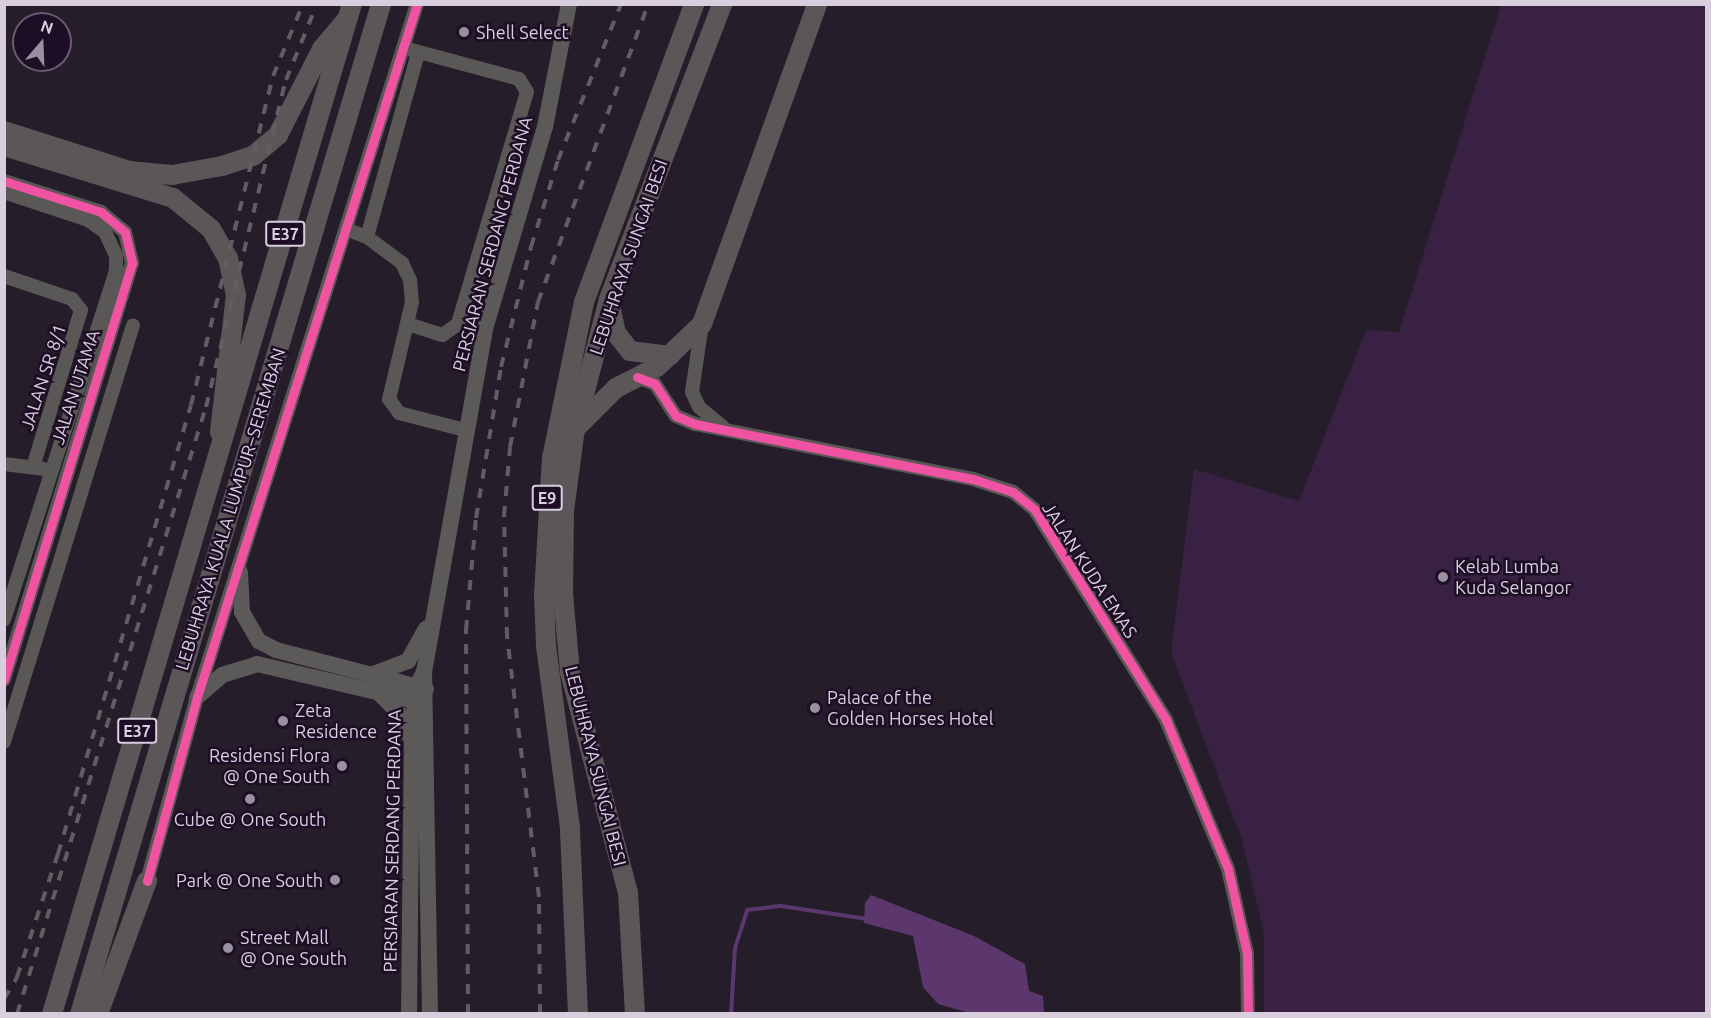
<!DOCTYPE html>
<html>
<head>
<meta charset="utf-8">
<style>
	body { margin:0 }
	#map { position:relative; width:1711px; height:1018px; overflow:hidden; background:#251d29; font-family:Ubuntu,sans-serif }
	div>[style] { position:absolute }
	.green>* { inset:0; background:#382143 }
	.water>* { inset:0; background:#5c376e }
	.stream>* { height:4px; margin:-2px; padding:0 2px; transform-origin:2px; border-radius:2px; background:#5c376e }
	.minor>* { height:14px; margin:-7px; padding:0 7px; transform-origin:7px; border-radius:7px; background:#5a5857 }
	.major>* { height:16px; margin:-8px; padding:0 8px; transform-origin:8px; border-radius:8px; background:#5c5959 }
	.highway>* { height:20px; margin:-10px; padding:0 10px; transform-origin:10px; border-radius:10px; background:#5b5658 }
	.rail>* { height:4px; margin-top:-2px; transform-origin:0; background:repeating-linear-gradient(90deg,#615e62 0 10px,transparent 0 20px) }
	.cycleway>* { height:9px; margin:-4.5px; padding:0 4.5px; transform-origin:4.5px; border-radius:4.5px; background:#f153a3 }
	.dots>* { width:16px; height:16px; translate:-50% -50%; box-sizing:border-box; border:3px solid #1d0e25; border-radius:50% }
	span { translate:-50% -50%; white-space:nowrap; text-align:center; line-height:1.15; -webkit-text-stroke:5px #1d0e25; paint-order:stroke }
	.shield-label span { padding:2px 4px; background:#1d0e25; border:2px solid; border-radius:4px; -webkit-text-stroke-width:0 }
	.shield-label { font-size:16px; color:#d8cede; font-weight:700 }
	.poi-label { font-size:18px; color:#d8cede }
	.left { translate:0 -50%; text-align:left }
	.right { translate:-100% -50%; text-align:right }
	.street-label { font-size:18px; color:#d8cede }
	.frame { position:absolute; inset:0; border:6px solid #d8cede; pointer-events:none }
	.north { position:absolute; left:12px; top:12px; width:60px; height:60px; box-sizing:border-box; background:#1d0e25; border:2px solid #685b6f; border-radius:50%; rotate:19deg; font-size:16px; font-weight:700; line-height:24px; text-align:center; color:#d8cede }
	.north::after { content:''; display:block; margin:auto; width:21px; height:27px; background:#99909f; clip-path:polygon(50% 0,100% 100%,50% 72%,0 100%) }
</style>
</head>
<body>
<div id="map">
	<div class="green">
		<div style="clip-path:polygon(1501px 5px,1706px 5px,1706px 1013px,1264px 1013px,1264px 934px,1242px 840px,1171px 652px,1194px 469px,1299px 501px,1366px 330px,1399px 332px)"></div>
	</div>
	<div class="water">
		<div style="clip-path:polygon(871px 895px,974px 936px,1025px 964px,1029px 991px,1043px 996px,1044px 1013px,969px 1013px,938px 1004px,923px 987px,913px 936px,864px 923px,865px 903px)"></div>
	</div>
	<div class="stream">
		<div style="left:731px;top:1014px;width:66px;rotate:-86.5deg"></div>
		<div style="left:735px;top:948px;width:40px;rotate:-72deg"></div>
		<div style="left:747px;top:910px;width:34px;rotate:-7deg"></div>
		<div style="left:781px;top:906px;width:87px;rotate:8.6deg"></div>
	</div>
	<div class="minor">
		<div style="left:404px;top:48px;width:119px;rotate:15.1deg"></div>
		<div style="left:519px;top:79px;width:15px;rotate:58deg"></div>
		<div style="left:527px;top:92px;width:242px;rotate:106.6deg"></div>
		<div style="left:458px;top:324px;width:19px;rotate:145deg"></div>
		<div style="left:442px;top:335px;width:36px;rotate:-162deg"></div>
		<div style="left:4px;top:181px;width:102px;rotate:17.7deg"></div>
		<div style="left:101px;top:212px;width:31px;rotate:40deg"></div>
		<div style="left:125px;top:232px;width:32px;rotate:77deg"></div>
		<div style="left:132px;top:263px;width:436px;rotate:107.1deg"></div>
		<div style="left:4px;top:192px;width:89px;rotate:18.4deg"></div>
		<div style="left:88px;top:220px;width:21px;rotate:35deg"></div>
		<div style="left:105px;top:232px;width:26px;rotate:65deg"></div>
		<div style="left:116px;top:256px;width:15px;rotate:90deg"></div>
		<div style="left:116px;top:271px;width:366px;rotate:107.8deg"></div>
		<div style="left:348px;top:230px;width:20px;rotate:20deg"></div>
		<div style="left:367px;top:237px;width:44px;rotate:36.6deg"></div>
		<div style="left:402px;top:263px;width:19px;rotate:65deg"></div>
		<div style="left:410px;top:280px;width:22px;rotate:85deg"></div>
		<div style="left:412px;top:302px;width:100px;rotate:103.3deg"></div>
		<div style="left:389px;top:399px;width:17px;rotate:54deg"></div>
		<div style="left:399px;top:413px;width:68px;rotate:14.4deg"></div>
		<div style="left:367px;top:237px;width:191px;rotate:-74.5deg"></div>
		<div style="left:4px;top:276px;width:72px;rotate:18.7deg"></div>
		<div style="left:72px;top:299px;width:14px;rotate:51deg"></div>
		<div style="left:81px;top:310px;width:164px;rotate:107deg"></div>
		<div style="left:702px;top:324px;width:69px;rotate:98.4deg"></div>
		<div style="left:692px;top:392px;width:17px;rotate:65deg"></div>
		<div style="left:699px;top:407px;width:31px;rotate:40deg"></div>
		<div style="left:637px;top:377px;width:19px;rotate:21deg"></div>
		<div style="left:655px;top:384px;width:38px;rotate:57deg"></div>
		<div style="left:676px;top:416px;width:21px;rotate:23deg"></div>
		<div style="left:695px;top:424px;width:283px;rotate:11.2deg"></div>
		<div style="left:973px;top:479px;width:42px;rotate:18deg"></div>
		<div style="left:1013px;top:492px;width:28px;rotate:39deg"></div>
		<div style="left:1035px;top:510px;width:248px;rotate:58deg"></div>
		<div style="left:1166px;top:720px;width:161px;rotate:67.4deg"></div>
		<div style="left:1228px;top:869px;width:86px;rotate:77.3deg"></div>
		<div style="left:1247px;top:953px;width:61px;rotate:89.1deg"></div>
		<div style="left:4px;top:464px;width:39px;rotate:7deg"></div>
		<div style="left:4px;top:742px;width:436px;rotate:-72.8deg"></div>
		<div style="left:147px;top:881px;width:191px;rotate:-74.8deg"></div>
		<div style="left:197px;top:697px;width:727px;rotate:-72.39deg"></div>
	</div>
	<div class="major">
		<div style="left:240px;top:572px;width:40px;rotate:87.1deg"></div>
		<div style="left:242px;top:612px;width:34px;rotate:60deg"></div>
		<div style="left:259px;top:641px;width:19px;rotate:28deg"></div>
		<div style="left:276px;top:650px;width:155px;rotate:14.6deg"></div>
		<div style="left:371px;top:675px;width:40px;rotate:-21deg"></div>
		<div style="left:408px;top:661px;width:37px;rotate:-61deg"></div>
		<div style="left:381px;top:695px;width:24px;rotate:45deg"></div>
		<div style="left:398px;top:712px;width:28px;rotate:64deg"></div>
		<div style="left:197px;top:697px;width:33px;rotate:-41deg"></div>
		<div style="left:222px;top:675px;width:37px;rotate:-17deg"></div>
		<div style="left:257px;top:664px;width:171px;rotate:13.2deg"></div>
		<div style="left:409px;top:1014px;width:274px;rotate:-89.4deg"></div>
		<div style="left:412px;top:740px;width:53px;rotate:-85.7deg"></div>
		<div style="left:416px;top:687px;width:17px;rotate:-62deg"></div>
		<div style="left:430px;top:1014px;width:342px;rotate:-91deg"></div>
		<div style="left:424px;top:672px;width:348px;rotate:-79.9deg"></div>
		<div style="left:485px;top:329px;width:211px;rotate:-73.5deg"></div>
		<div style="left:545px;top:127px;width:125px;rotate:-79deg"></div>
	</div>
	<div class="highway">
		<div style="left:4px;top:131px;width:131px;rotate:17.7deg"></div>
		<div style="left:129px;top:171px;width:43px;rotate:5.3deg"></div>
		<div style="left:172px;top:175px;width:51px;rotate:-10.2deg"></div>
		<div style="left:222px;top:166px;width:33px;rotate:-18deg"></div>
		<div style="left:253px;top:156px;width:33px;rotate:-40deg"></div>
		<div style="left:278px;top:135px;width:97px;rotate:-62.9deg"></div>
		<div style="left:322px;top:49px;width:38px;rotate:-50deg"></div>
		<div style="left:4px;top:146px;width:177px;rotate:17.1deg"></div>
		<div style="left:173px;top:198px;width:49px;rotate:39.2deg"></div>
		<div style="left:211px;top:229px;width:34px;rotate:60deg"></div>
		<div style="left:228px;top:258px;width:38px;rotate:78deg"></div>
		<div style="left:236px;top:295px;width:138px;rotate:96.7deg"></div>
		<div style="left:610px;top:305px;width:29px;rotate:78deg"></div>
		<div style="left:616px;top:333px;width:23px;rotate:52deg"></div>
		<div style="left:630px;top:351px;width:40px;rotate:7.1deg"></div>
		<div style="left:575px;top:429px;width:58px;rotate:-45deg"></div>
		<div style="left:616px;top:388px;width:46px;rotate:-27.1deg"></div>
		<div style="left:657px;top:367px;width:62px;rotate:-43.7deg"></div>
		<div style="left:702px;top:324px;width:340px;rotate:-70.2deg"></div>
		<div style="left:52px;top:1014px;width:1054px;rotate:-73.46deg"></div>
		<div style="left:80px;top:1014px;width:1054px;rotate:-73.4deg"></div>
		<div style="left:98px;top:1014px;width:142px;rotate:-69.8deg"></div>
		<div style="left:578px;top:1014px;width:186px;rotate:-92.5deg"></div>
		<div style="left:570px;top:828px;width:184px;rotate:-97.5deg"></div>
		<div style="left:546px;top:646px;width:51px;rotate:-92.2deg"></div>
		<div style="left:544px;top:595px;width:137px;rotate:-86.7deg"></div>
		<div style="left:552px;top:458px;width:159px;rotate:-78.4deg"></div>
		<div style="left:584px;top:302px;width:318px;rotate:-69.7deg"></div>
		<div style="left:635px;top:1014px;width:121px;rotate:-93.3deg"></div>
		<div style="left:628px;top:893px;width:228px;rotate:-104.7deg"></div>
		<div style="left:570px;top:672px;width:79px;rotate:-95.1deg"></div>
		<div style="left:563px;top:593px;width:82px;rotate:-89.3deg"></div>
		<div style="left:564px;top:511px;width:83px;rotate:-82.4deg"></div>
		<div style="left:575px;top:429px;width:134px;rotate:-75.3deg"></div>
		<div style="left:609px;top:299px;width:316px;rotate:-69deg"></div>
	</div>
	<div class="rail">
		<div style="left:4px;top:999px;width:26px;rotate:-59deg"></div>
		<div style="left:17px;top:977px;width:130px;rotate:-71.6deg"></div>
		<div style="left:58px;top:854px;width:468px;rotate:-73.5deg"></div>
		<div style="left:191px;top:405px;width:339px;rotate:-76deg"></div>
		<div style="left:273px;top:76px;width:78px;rotate:-67.4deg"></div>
		<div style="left:17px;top:1014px;width:636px;rotate:-72.71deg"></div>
		<div style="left:206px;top:407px;width:337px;rotate:-76.3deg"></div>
		<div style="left:286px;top:80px;width:82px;rotate:-67.8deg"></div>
		<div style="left:468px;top:1014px;width:384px;rotate:-90.3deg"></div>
		<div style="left:466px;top:630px;width:112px;rotate:-84.9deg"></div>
		<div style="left:476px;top:518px;width:153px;rotate:-80.6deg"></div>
		<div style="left:501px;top:367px;width:124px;rotate:-76deg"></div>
		<div style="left:531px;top:247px;width:91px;rotate:-72.8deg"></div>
		<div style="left:558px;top:160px;width:168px;rotate:-68deg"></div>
		<div style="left:540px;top:1014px;width:117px;rotate:-90.5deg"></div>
		<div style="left:539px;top:897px;width:262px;rotate:-97deg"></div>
		<div style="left:507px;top:637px;width:121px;rotate:-91.4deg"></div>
		<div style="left:504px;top:516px;width:69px;rotate:-85deg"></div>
		<div style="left:510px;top:447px;width:148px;rotate:-79.1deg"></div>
		<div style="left:538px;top:302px;width:318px;rotate:-69.7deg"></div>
	</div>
	<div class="cycleway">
		<div style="left:4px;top:181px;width:102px;rotate:17.7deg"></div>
		<div style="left:101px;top:212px;width:31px;rotate:40deg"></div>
		<div style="left:125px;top:232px;width:32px;rotate:77deg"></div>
		<div style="left:132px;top:263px;width:436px;rotate:107.1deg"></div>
		<div style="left:637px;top:377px;width:19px;rotate:21deg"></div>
		<div style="left:655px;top:384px;width:38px;rotate:57deg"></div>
		<div style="left:676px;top:416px;width:21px;rotate:23deg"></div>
		<div style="left:695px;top:424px;width:283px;rotate:11.2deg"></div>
		<div style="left:973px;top:479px;width:42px;rotate:18deg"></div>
		<div style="left:1013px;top:492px;width:28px;rotate:39deg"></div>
		<div style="left:1035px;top:510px;width:248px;rotate:58deg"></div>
		<div style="left:1166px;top:720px;width:161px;rotate:67.4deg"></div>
		<div style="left:1228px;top:869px;width:86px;rotate:77.3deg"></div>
		<div style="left:1247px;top:953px;width:61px;rotate:89.1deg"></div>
		<div style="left:147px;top:881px;width:191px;rotate:-74.8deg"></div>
		<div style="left:197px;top:697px;width:727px;rotate:-72.39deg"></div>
	</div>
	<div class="dots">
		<div style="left:464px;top:32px;background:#99909f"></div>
		<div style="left:1443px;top:577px;background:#99909f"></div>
		<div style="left:815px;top:708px;background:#99909f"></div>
		<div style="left:283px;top:721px;background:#99909f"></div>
		<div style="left:342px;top:766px;background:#99909f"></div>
		<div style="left:250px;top:799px;background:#99909f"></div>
		<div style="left:335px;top:880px;background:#99909f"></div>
		<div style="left:228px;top:948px;background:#99909f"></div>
	</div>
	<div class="shield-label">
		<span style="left:285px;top:234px">E37</span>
		<span style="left:547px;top:498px">E9</span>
		<span style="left:137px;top:731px">E37</span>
	</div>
	<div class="poi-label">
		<span class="left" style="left:476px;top:32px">Shell Select</span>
		<span class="left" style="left:1455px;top:577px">Kelab Lumba<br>Kuda Selangor</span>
		<span class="left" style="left:827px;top:708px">Palace of the<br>Golden Horses Hotel</span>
		<span class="left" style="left:295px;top:721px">Zeta<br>Residence</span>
		<span class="right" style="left:330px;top:766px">Residensi Flora<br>@ One South</span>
		<span style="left:250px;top:819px">Cube @ One South</span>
		<span class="right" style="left:323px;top:880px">Park @ One South</span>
		<span class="left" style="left:240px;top:948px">Street Mall<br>@ One South</span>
	</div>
	<div class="street-label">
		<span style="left:492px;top:244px;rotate:-75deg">PERSIARAN SERDANG PERDANA</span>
		<span style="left:628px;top:257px;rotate:-71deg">LEBUHRAYA SUNGAI BESI</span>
		<span style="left:43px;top:377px;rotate:-72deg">JALAN SR 8/1</span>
		<span style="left:75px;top:387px;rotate:-72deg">JALAN UTAMA</span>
		<span style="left:230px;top:509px;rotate:-73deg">LEBUHRAYA KUALA LUMPUR–SEREMBAN</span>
		<span style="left:1090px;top:570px;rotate:57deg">JALAN KUDA EMAS</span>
		<span style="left:596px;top:766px;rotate:76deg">LEBUHRAYA SUNGAI BESI</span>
		<span style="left:392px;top:841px;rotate:-89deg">PERSIARAN SERDANG PERDANA</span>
	</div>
	<div class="frame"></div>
	<div class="north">N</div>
</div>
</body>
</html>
